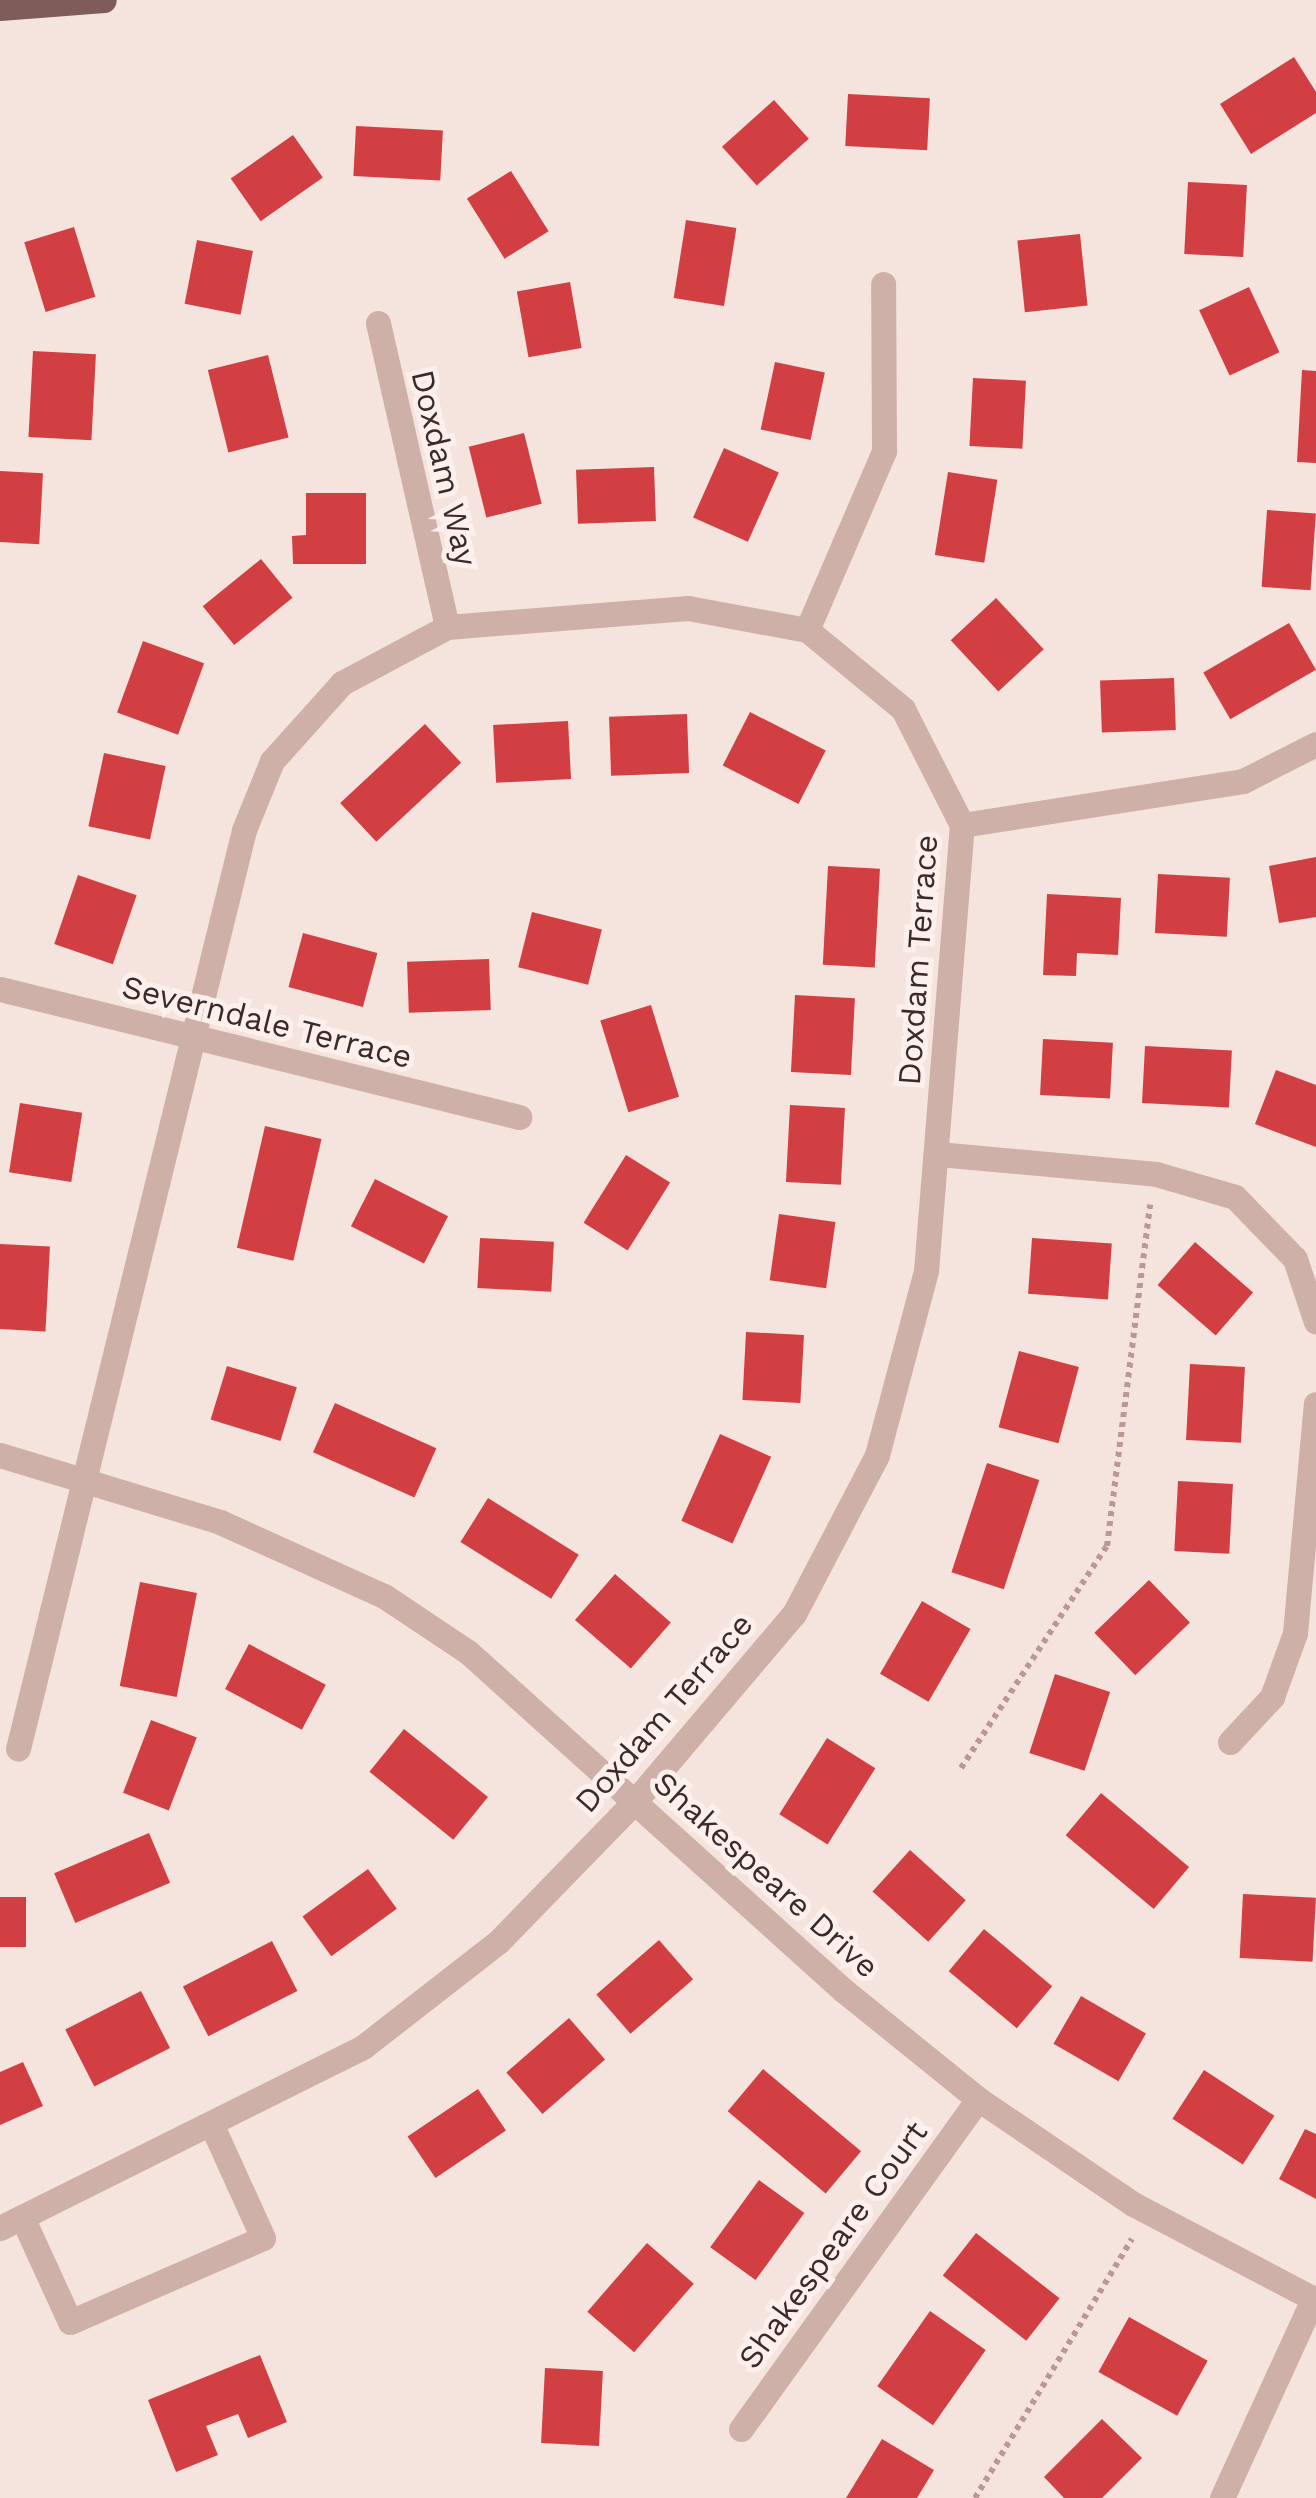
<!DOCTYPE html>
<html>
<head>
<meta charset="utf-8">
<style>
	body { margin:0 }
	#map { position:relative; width:1316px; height:2498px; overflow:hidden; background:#f5e4de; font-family:"Work Sans",sans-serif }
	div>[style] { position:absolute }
	.building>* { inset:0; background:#d23f43; transform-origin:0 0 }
	.path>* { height:6px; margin-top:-3px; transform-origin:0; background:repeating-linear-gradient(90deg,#bb9992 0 5px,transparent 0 10px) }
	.minor>* { height:25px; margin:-12.5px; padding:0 12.5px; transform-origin:12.5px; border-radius:12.5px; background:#cfb0a8 }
	.major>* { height:25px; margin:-12.5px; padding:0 12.5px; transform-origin:12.5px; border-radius:12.5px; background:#7f5b59 }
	span { translate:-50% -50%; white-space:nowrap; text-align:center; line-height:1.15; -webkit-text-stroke:10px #fcf0ec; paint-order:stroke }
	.street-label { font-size:32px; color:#3c2a29 }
</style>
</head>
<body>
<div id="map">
	<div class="building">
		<div style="clip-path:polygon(1294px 57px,1316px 92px,1316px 113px,1251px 154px,1220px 104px)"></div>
		<div style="left:848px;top:94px;width:82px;height:52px;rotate:3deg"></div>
		<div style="left:774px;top:100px;width:52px;height:70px;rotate:48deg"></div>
		<div style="left:356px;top:126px;width:87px;height:50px;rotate:3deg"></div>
		<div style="left:293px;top:135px;width:52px;height:76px;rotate:55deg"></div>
		<div style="left:511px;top:171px;width:71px;height:52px;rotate:58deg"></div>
		<div style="left:1188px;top:182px;width:59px;height:72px;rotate:3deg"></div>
		<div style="left:686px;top:220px;width:51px;height:79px;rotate:9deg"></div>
		<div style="left:74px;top:227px;width:73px;height:52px;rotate:73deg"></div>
		<div style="left:1080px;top:234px;width:72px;height:63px;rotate:84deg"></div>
		<div style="left:197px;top:240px;width:57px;height:65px;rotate:11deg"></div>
		<div style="left:570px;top:282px;width:67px;height:54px;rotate:80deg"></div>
		<div style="left:1249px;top:287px;width:72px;height:55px;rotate:65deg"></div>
		<div style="left:33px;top:351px;width:63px;height:86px;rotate:3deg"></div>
		<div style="left:268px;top:355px;width:85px;height:62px;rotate:76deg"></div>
		<div style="left:775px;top:362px;width:51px;height:69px;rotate:12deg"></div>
		<div style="clip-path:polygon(1302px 370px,1316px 371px,1316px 463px,1297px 462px)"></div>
		<div style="left:973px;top:378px;width:53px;height:68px;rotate:3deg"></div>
		<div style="left:524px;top:433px;width:73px;height:57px;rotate:76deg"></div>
		<div style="left:724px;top:448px;width:60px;height:76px;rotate:24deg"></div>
		<div style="left:654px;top:467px;width:54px;height:78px;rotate:88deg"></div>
		<div style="left:0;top:471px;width:43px;height:71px;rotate:3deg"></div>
		<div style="left:948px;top:472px;width:50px;height:84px;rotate:9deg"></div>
		<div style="clip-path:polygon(306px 493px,366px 493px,366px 564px,293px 564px,292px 536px,306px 535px)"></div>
		<div style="left:1267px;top:510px;width:49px;height:77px;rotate:4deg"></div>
		<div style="left:261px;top:559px;width:50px;height:75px;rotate:51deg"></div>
		<div style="left:996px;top:598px;width:70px;height:62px;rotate:47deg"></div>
		<div style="left:1289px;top:623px;width:54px;height:99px;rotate:60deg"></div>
		<div style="left:143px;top:641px;width:65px;height:76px;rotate:20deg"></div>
		<div style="left:1174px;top:678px;width:52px;height:74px;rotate:88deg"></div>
		<div style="left:750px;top:712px;width:85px;height:60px;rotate:27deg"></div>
		<div style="left:687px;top:714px;width:59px;height:78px;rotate:88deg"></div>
		<div style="left:568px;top:721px;width:58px;height:75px;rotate:87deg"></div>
		<div style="left:425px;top:724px;width:53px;height:116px;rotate:47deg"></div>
		<div style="left:104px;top:753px;width:63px;height:75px;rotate:12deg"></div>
		<div style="clip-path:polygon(1316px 857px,1316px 917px,1279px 923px,1269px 866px)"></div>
		<div style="left:828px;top:866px;width:52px;height:99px;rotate:3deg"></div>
		<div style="left:1158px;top:874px;width:72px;height:59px;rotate:3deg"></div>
		<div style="left:78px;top:875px;width:62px;height:73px;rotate:19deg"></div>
		<div style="clip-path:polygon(1047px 894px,1121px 898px,1118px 955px,1077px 953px,1076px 976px,1043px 975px)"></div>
		<div style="left:532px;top:912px;width:72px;height:57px;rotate:14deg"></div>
		<div style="left:303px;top:933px;width:77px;height:56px;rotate:15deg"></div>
		<div style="left:489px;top:959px;width:51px;height:82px;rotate:88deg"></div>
		<div style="left:795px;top:995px;width:60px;height:77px;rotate:3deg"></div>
		<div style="left:651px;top:1005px;width:96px;height:53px;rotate:73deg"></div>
		<div style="left:1043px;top:1039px;width:70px;height:56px;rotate:3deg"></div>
		<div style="left:1145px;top:1046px;width:87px;height:57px;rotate:3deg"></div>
		<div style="clip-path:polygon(1276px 1070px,1316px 1085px,1316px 1147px,1255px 1124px)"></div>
		<div style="left:20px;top:1103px;width:63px;height:70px;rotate:9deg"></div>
		<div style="left:790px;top:1105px;width:55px;height:77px;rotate:3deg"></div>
		<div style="left:265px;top:1126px;width:58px;height:125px;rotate:13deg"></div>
		<div style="left:626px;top:1155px;width:52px;height:80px;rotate:32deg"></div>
		<div style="left:375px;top:1179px;width:82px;height:53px;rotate:27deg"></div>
		<div style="left:779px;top:1214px;width:57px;height:67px;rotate:8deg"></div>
		<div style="left:480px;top:1238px;width:74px;height:50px;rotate:3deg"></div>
		<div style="left:1032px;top:1238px;width:80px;height:56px;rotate:4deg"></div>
		<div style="left:1195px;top:1242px;width:77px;height:57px;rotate:41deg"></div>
		<div style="left:0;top:1244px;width:50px;height:85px;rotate:3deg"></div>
		<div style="left:746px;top:1332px;width:58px;height:68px;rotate:3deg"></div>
		<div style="left:1019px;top:1351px;width:62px;height:79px;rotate:15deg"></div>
		<div style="left:1190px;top:1364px;width:55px;height:76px;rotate:3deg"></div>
		<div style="left:227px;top:1366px;width:73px;height:56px;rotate:17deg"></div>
		<div style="left:335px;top:1403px;width:111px;height:54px;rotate:24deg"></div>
		<div style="left:720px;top:1434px;width:56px;height:95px;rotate:24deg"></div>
		<div style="left:987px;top:1463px;width:55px;height:115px;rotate:18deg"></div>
		<div style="left:1178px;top:1481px;width:55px;height:70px;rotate:3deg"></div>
		<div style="left:488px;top:1498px;width:107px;height:52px;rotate:32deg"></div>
		<div style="left:615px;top:1574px;width:74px;height:61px;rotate:41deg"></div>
		<div style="left:1149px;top:1580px;width:59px;height:76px;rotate:46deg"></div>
		<div style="left:140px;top:1582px;width:58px;height:106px;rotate:11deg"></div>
		<div style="left:922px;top:1601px;width:56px;height:84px;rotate:30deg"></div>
		<div style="left:249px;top:1644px;width:87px;height:51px;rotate:28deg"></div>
		<div style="left:1055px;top:1674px;width:58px;height:83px;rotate:18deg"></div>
		<div style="left:151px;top:1720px;width:49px;height:78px;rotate:21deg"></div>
		<div style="left:404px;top:1729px;width:108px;height:55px;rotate:39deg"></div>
		<div style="left:827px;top:1738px;width:57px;height:90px;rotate:32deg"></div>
		<div style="left:1101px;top:1793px;width:115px;height:55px;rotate:40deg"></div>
		<div style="left:149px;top:1833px;width:54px;height:103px;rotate:67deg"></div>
		<div style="left:910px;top:1850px;width:75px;height:56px;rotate:42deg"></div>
		<div style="left:368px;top:1869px;width:49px;height:81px;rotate:54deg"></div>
		<div style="left:1243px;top:1894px;width:73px;height:64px;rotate:3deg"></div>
		<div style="left:0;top:1897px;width:26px;height:50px"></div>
		<div style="left:984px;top:1929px;width:89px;height:55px;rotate:40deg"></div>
		<div style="left:659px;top:1940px;width:52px;height:83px;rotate:49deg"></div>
		<div style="left:272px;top:1941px;width:56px;height:100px;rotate:63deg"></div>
		<div style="left:141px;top:1991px;width:64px;height:85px;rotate:63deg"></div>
		<div style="left:1081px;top:1996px;width:75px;height:55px;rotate:30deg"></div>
		<div style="left:569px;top:2018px;width:55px;height:83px;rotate:49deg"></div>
		<div style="clip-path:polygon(23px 2062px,43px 2106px,0 2125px,0 2072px)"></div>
		<div style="left:763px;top:2069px;width:128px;height:55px;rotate:40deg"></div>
		<div style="left:1204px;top:2070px;width:84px;height:58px;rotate:33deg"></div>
		<div style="left:478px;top:2089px;width:50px;height:85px;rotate:56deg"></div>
		<div style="clip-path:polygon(1305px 2129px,1316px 2134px,1316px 2199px,1279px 2179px)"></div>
		<div style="left:759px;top:2180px;width:56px;height:83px;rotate:36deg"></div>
		<div style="left:976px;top:2233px;width:106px;height:54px;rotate:38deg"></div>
		<div style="left:647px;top:2243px;width:62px;height:91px;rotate:41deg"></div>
		<div style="left:930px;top:2311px;width:68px;height:92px;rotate:35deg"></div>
		<div style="left:1129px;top:2317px;width:90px;height:63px;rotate:29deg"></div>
		<div style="clip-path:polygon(260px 2355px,287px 2422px,248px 2438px,238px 2414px,206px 2426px,218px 2455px,176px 2472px,148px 2400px)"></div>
		<div style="left:545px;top:2368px;width:58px;height:75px;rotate:3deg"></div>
		<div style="clip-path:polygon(1102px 2419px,1142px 2458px,1102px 2498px,1064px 2498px,1044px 2477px)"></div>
		<div style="clip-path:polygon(882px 2439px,934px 2470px,917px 2498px,846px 2498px)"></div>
	</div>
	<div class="path">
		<div style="left:961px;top:1768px;width:266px;rotate:-56.7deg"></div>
		<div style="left:1107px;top:1546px;width:344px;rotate:-82.8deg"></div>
		<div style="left:975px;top:2498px;width:303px;rotate:-58.8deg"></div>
	</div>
	<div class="minor">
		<div style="left:378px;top:323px;width:312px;rotate:77.2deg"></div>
		<div style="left:807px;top:630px;width:195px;rotate:-66.7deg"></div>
		<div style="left:884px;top:451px;width:167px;rotate:-90.3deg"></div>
		<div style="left:962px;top:825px;width:284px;rotate:-8.9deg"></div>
		<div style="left:1243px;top:781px;width:82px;rotate:-26.9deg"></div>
		<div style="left:0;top:989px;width:535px;rotate:13.85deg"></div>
		<div style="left:938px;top:1154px;width:219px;rotate:5.2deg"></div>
		<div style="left:1156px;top:1174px;width:82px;rotate:16.2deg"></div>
		<div style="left:1235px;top:1197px;width:86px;rotate:45.9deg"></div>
		<div style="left:1295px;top:1259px;width:66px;rotate:71.6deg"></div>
		<div style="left:0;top:1455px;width:230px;rotate:16.9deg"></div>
		<div style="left:220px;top:1522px;width:180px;rotate:24.3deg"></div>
		<div style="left:384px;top:1596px;width:101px;rotate:33.7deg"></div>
		<div style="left:468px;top:1652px;width:505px;rotate:42.03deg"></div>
		<div style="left:843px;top:1990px;width:174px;rotate:38.9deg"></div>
		<div style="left:978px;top:2099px;width:187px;rotate:34.1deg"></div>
		<div style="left:1133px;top:2204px;width:207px;rotate:27.7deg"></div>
		<div style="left:1230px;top:1742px;width:62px;rotate:-47deg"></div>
		<div style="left:1272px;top:1697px;width:68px;rotate:-70.2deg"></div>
		<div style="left:1295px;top:1633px;width:230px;rotate:-84.8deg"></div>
		<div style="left:22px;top:2217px;width:115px;rotate:65.4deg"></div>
		<div style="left:70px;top:2322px;width:210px;rotate:-23.5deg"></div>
		<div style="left:263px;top:2238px;width:121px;rotate:-114.4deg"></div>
		<div style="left:0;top:2228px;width:406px;rotate:-26.5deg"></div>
		<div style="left:363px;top:2047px;width:172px;rotate:-37.9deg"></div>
		<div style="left:499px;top:1941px;width:197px;rotate:-45.8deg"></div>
		<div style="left:636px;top:1800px;width:244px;rotate:-49.7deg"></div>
		<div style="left:794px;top:1614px;width:179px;rotate:-62.4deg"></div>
		<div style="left:877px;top:1455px;width:190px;rotate:-75.1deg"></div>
		<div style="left:926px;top:1271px;width:447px;rotate:-85.4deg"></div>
		<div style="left:962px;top:825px;width:130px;rotate:-117deg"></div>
		<div style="left:903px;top:709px;width:124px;rotate:-140.5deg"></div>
		<div style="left:807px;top:630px;width:121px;rotate:-169.5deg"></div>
		<div style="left:688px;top:608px;width:242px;rotate:175.5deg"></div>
		<div style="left:447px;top:627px;width:119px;rotate:151.9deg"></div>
		<div style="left:342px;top:683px;width:105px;rotate:131.9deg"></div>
		<div style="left:272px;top:761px;width:74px;rotate:112.1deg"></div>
		<div style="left:244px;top:830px;width:946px;rotate:103.82deg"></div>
		<div style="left:741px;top:2429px;width:406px;rotate:-54.3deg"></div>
		<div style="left:1222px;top:2498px;width:219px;rotate:-65.4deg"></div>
	</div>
	<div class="major">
		<div style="left:0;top:8px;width:104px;rotate:-4.4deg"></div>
	</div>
	<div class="street-label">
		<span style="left:444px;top:468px;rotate:77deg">Doxdam Way</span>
		<span style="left:918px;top:960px;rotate:-86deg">Doxdam Terrace</span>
		<span style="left:267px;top:1022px;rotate:14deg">Severndale Terrace</span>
		<span style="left:664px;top:1713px;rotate:-49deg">Doxdam Terrace</span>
		<span style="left:766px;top:1875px;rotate:42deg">Shakespeare Drive</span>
		<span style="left:833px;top:2245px;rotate:-54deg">Shakespeare Court</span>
	</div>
</div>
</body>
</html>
